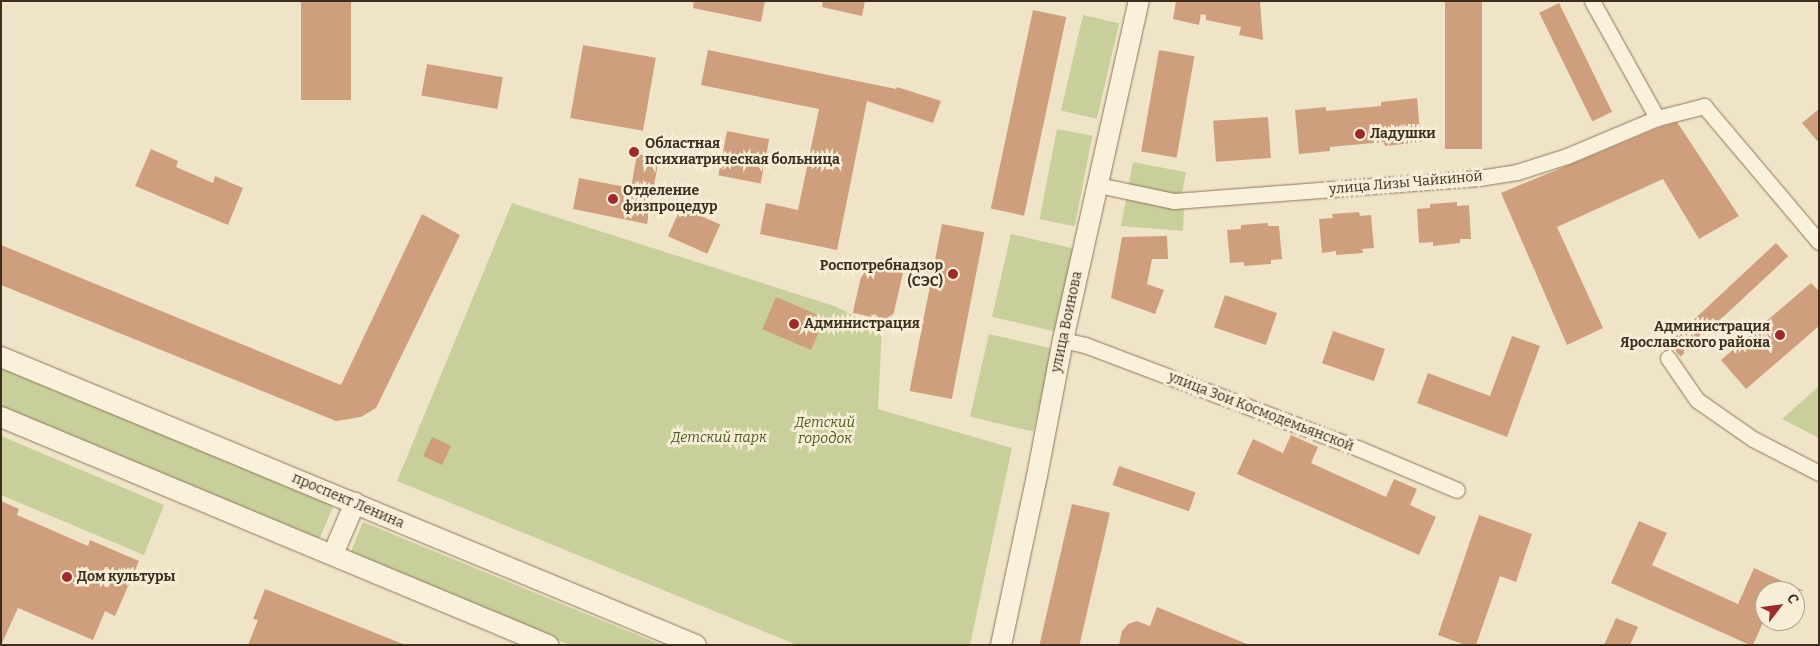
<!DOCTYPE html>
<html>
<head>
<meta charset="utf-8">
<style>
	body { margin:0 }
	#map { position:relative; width:1820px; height:646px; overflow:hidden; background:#f0e4c8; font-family:Bitter,serif }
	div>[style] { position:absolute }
	.green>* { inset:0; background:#c9cf9b; transform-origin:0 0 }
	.building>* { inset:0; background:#cf9f7d; transform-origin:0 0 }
	.roads { filter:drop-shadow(0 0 1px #8d765c) drop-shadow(0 0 1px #8d765c) }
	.street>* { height:15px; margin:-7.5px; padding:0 7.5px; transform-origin:7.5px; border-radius:7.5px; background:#faf1dc }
	.secondary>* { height:20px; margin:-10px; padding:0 10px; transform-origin:10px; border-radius:10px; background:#faf1dc }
	.dots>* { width:14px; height:14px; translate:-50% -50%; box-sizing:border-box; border:2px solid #f7eed8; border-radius:50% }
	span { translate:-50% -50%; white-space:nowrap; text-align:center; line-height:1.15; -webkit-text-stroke:5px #f7eed8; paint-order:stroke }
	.poi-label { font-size:14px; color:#3d2e20; font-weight:700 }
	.left { translate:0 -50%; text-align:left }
	.right { translate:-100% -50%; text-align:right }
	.street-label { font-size:14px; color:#3d2e20 }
	.park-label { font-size:14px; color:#4d5a26; font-style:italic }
	.frame { position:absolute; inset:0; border:2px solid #3d2e20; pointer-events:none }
	.north { position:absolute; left:1755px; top:581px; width:50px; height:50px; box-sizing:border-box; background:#f7eed8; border:1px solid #ada18e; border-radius:50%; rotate:60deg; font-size:14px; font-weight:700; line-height:20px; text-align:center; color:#3d2e20 }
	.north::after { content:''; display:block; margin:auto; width:18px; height:22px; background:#9e2a2b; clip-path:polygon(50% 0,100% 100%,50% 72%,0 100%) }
</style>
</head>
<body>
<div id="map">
	<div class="green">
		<div style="left:1083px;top:15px;width:37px;height:98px;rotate:13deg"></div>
		<div style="left:1057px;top:129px;width:36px;height:92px;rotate:11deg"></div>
		<div style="left:1133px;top:162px;width:54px;height:25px;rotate:11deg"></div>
		<div style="clip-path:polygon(1126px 199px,1184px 208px,1183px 231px,1121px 226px)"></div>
		<div style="clip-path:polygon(512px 203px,834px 306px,882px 329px,878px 409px,1012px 448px,970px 645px,797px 645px,397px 481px)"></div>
		<div style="left:1011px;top:234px;width:64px;height:85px;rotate:13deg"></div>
		<div style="left:989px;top:334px;width:65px;height:85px;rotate:13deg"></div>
		<div style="left:1px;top:365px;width:361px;height:42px;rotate:23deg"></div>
		<div style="clip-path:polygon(1819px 386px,1819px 438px,1782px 419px)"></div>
		<div style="clip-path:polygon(1px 436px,164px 505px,144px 555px,1px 495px)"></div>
		<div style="clip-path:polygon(363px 522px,662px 645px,570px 645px,350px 554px)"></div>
	</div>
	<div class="building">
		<div style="left:301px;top:1px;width:50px;height:99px"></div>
		<div style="clip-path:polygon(694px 1px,765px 1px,761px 22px,693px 8px)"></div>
		<div style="clip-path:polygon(823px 1px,865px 1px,862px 16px,822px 7px)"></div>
		<div style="clip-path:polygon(1176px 1px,1260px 1px,1263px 40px,1239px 35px,1241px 27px,1206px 20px,1206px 15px,1201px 14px,1199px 25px,1173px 19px)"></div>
		<div style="left:1445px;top:1px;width:37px;height:148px"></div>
		<div style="left:1559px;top:3px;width:121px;height:22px;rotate:64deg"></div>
		<div style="left:1033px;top:10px;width:34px;height:203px;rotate:12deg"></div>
		<div style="left:583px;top:45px;width:74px;height:74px;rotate:10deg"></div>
		<div style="clip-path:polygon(708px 50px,896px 89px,897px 87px,941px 101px,933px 123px,867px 101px,837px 250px,760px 234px,766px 203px,798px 210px,819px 109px,701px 85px)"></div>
		<div style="left:1159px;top:50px;width:36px;height:103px;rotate:10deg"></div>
		<div style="left:427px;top:64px;width:77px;height:32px;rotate:10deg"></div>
		<div style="clip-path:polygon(1417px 98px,1421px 142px,1385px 146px,1384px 142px,1330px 147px,1330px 151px,1299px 154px,1295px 110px,1326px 107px,1326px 111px,1381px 106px,1381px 102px)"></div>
		<div style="clip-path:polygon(1819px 109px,1819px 143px,1802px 123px)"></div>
		<div style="left:1268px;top:117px;width:41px;height:55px;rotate:86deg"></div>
		<div style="clip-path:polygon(1677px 122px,1739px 216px,1699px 239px,1663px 179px,1557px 227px,1603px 328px,1567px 345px,1501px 193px,1660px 127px)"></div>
		<div style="left:727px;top:131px;width:43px;height:45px;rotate:11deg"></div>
		<div style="clip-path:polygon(151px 149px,178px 161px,176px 167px,213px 183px,215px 176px,243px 188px,228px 225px,135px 186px)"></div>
		<div style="clip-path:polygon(637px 154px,659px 158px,647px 224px,573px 209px,579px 178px,631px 188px)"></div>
		<div style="clip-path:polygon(1457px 202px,1457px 206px,1469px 205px,1471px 239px,1460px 239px,1460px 243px,1433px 246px,1433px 242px,1419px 243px,1417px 209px,1430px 208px,1430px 204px)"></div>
		<div style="left:681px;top:207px;width:43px;height:32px;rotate:24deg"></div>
		<div style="clip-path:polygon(1359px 212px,1360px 216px,1371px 215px,1374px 248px,1362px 249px,1363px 253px,1336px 255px,1336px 251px,1322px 253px,1319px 219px,1333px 218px,1332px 214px)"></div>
		<div style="clip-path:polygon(422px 214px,460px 235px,376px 408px,361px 417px,336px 421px,1px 285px,1px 245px,341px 385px)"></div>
		<div style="clip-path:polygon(1268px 223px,1268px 226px,1279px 226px,1282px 259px,1271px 260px,1271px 264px,1244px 266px,1244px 262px,1230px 263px,1227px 230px,1241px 229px,1241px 225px)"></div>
		<div style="left:942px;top:224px;width:43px;height:170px;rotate:11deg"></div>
		<div style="clip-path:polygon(1167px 236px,1168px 259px,1152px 259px,1147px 284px,1164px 290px,1155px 314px,1111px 298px,1122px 237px)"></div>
		<div style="left:1776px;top:243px;width:18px;height:147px;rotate:47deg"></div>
		<div style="left:864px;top:264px;width:40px;height:50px;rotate:13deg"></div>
		<div style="clip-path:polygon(1811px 283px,1819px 291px,1819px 326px,1746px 389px,1721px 360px)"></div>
		<div style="left:1225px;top:295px;width:55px;height:34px;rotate:19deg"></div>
		<div style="left:776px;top:297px;width:53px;height:35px;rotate:23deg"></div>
		<div style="left:1333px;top:331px;width:55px;height:34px;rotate:19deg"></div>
		<div style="clip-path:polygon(1512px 336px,1540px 346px,1507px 437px,1417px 403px,1428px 373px,1490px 396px)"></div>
		<div style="clip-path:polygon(1291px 435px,1318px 447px,1311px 463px,1386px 497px,1394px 479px,1417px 489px,1410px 505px,1436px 517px,1419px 555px,1237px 474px,1253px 439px,1283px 453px)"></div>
		<div style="left:432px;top:437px;width:21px;height:21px;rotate:25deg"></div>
		<div style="left:1119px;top:466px;width:81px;height:20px;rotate:19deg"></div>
		<div style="clip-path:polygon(1px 501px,19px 509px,17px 515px,88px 546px,90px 540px,139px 561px,115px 616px,105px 611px,93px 640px,18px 608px,1px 645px)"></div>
		<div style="left:1072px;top:504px;width:39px;height:145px;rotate:13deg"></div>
		<div style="clip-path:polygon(1479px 515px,1532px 534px,1516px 582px,1500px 576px,1476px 645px,1465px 645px,1438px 635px)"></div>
		<div style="clip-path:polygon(1639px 521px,1667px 533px,1652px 565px,1738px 604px,1754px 568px,1804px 591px,1765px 591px,1765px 618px,1753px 645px,1750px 645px,1611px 583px)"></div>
		<div style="clip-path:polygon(265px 589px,403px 644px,403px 645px,248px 645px,258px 620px,253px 619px)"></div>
		<div style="clip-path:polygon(1157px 607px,1247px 644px,1246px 645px,1119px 645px,1122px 631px,1128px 624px,1137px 621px,1150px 626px)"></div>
		<div style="clip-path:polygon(1616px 618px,1638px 627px,1630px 645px,1604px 645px)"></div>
	</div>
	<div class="roads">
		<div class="street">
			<div style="left:1592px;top:1px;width:134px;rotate:60.9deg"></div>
			<div style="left:1098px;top:185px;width:78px;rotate:11.9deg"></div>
			<div style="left:1174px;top:201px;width:306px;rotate:-4.3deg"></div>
			<div style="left:1479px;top:178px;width:38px;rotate:-9deg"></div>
			<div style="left:1517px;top:172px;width:52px;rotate:-17.7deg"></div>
			<div style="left:1567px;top:156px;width:98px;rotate:-22.9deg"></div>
			<div style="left:1657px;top:118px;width:49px;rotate:-14.3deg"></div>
			<div style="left:1704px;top:106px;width:178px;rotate:49.8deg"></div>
			<div style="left:1063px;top:340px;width:23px;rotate:13deg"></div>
			<div style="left:1085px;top:345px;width:294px;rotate:20.7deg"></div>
			<div style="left:1360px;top:449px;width:105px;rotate:22.9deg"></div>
			<div style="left:1668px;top:358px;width:51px;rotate:55.4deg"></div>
			<div style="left:1697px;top:400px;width:68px;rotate:34.9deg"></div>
			<div style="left:1753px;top:439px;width:74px;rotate:27.3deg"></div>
		</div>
		<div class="secondary">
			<div style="left:1px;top:357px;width:752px;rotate:22.51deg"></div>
			<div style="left:1px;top:417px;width:593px;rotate:22.63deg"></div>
			<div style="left:333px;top:554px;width:56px;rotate:-66.7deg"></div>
			<div style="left:1001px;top:645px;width:173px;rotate:-78deg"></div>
			<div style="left:1037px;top:476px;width:138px;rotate:-79.2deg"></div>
			<div style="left:1063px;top:340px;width:347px;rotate:-77.4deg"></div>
		</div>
	</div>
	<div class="dots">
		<div style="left:1360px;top:134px;background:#9e2a2b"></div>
		<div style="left:634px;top:152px;background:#9e2a2b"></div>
		<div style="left:613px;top:199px;background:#9e2a2b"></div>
		<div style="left:953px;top:274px;background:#9e2a2b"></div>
		<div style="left:794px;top:324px;background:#9e2a2b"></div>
		<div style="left:1780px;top:335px;background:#9e2a2b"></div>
		<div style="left:67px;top:577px;background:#9e2a2b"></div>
	</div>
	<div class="poi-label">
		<span class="left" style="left:1370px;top:134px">Ладушки</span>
		<span class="left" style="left:645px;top:152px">Областная<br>психиатрическая больница</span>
		<span class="left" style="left:623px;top:199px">Отделение<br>физпроцедур</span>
		<span class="right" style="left:943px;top:274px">Роспотребнадзор<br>(СЭС)</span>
		<span class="left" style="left:804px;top:324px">Администрация</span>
		<span class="right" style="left:1770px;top:335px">Администрация<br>Ярославского района</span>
		<span class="left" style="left:77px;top:577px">Дом культуры</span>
	</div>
	<div class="street-label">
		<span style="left:1406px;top:183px;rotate:-5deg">улица Лизы Чайкиной</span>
		<span style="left:1067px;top:322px;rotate:-78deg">улица Воинова</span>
		<span style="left:1261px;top:412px;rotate:21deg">улица Зои Космодемьянской</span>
		<span style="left:348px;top:501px;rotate:23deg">проспект Ленина</span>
	</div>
	<div class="park-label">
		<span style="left:825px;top:431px">Детский<br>городок</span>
		<span style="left:719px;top:438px">Детский парк</span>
	</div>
	<div class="frame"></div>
	<div class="north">С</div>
</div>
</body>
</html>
